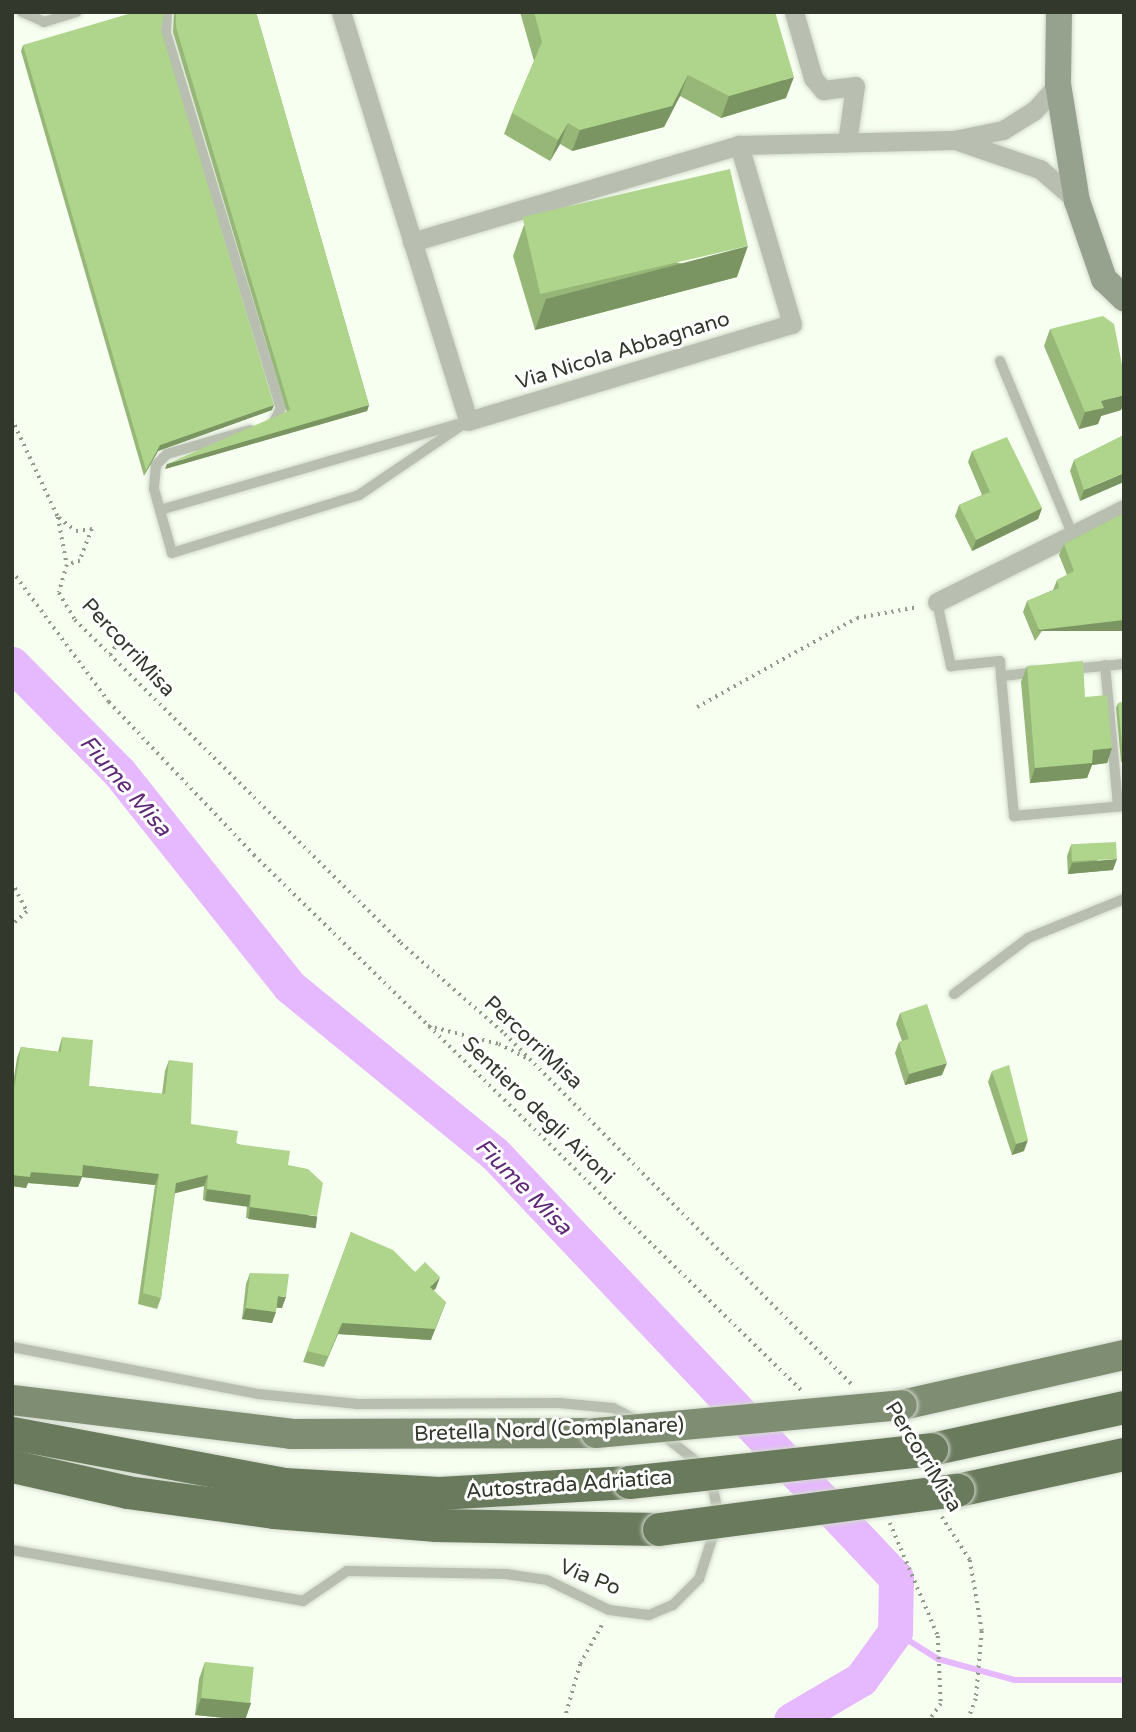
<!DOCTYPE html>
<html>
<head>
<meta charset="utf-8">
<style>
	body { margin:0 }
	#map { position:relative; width:1136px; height:1732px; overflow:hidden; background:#f7fff1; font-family:"Varela Round",sans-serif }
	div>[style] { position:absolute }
	.stream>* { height:6px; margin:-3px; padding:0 3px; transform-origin:3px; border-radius:3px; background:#e6b8fd }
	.river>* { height:35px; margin:-17.5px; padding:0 17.5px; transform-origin:17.5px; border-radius:17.5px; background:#e6b8fd }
	.path>* { height:3.5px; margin-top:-1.75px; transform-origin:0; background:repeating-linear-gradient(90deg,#929a8c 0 2px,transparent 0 7px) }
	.roads { filter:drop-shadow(0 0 2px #d4dbce) drop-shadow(0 0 2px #d4dbce) }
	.service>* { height:10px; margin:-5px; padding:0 5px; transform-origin:5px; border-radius:5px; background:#b8bfb1 }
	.minor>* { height:19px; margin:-9.5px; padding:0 9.5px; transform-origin:9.5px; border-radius:9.5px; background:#b8bfb1 }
	.secondary>* { height:26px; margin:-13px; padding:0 13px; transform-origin:13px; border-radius:13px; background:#96a28d }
	.primary>* { height:30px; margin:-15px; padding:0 15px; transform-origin:15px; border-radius:15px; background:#7f8d73 }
	.motorway>* { height:33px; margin:-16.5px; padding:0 16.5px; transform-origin:16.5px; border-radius:16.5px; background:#6a7a5d }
	.bridges { filter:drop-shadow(0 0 2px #d4dbce) drop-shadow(0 0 2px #d4dbce) }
	.primary-bridge>* { height:30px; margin:-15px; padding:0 15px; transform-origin:15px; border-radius:15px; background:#7f8d73 }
	.motorway-bridge>* { height:33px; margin:-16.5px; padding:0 16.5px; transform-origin:16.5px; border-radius:16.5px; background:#6a7a5d }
	.wall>* { inset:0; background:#96b778 }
	.shaded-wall>* { inset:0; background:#7a9562; transform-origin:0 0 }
	.building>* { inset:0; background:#afd58c; transform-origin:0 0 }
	span { translate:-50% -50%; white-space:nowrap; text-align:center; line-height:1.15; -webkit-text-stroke:6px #fff; paint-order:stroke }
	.street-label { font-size:21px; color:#32392c }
	.water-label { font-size:23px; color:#602977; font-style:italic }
	.frame { position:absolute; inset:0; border:14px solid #32392c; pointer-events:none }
</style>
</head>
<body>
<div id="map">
	<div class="stream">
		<div style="left:895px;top:1632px;width:51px;rotate:32.1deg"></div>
		<div style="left:938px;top:1659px;width:79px;rotate:15.4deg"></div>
		<div style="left:1014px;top:1680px;width:110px"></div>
	</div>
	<div class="river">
		<div style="left:12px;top:664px;width:152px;rotate:45.3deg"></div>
		<div style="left:119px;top:772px;width:273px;rotate:51.5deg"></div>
		<div style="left:289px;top:986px;width:264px;rotate:39.2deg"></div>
		<div style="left:494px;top:1153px;width:585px;rotate:46.59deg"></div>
		<div style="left:896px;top:1578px;width:54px;rotate:91.1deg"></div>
		<div style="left:895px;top:1632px;width:58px;rotate:125.9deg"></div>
		<div style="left:861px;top:1679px;width:81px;rotate:149.6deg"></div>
	</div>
	<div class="path">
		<div style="left:12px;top:419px;width:108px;rotate:64.9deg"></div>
		<div style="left:58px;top:517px;width:49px;rotate:79.4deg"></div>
		<div style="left:67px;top:565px;width:29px;rotate:106deg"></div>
		<div style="left:59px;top:593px;width:31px;rotate:59deg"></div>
		<div style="left:75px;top:620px;width:459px;rotate:44.7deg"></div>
		<div style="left:401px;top:943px;width:138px;rotate:41.2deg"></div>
		<div style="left:505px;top:1034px;width:495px;rotate:45.3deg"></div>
		<div style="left:59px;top:518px;width:21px;rotate:37deg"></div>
		<div style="left:76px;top:531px;width:16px;rotate:-7deg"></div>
		<div style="left:92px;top:529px;width:34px;rotate:111deg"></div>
		<div style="left:80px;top:561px;width:14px;rotate:163deg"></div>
		<div style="left:12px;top:571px;width:163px;rotate:53.5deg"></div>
		<div style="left:109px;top:702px;width:211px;rotate:46.5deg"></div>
		<div style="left:254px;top:855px;width:765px;rotate:44.36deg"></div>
		<div style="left:110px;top:655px;width:28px;rotate:-60deg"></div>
		<div style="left:697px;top:707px;width:183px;rotate:-29.1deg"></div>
		<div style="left:857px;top:618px;width:62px;rotate:-10.2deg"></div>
		<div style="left:12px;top:882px;width:34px;rotate:63deg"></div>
		<div style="left:27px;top:912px;width:20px;rotate:139deg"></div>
		<div style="left:428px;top:1026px;width:73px;rotate:14.2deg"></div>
		<div style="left:499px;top:1044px;width:34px;rotate:27deg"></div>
		<div style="left:942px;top:1517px;width:51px;rotate:56.9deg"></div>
		<div style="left:970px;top:1560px;width:72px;rotate:80.4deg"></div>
		<div style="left:982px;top:1631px;width:68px;rotate:95deg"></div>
		<div style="left:976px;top:1699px;width:22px;rotate:111deg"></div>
		<div style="left:890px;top:1523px;width:123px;rotate:67deg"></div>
		<div style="left:938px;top:1636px;width:68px;rotate:87.5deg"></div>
		<div style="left:941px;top:1704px;width:19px;rotate:125deg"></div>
		<div style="left:564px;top:1720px;width:58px;rotate:-74.1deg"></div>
		<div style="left:580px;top:1664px;width:49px;rotate:-60.8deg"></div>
	</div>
	<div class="roads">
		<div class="service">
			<div style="left:22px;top:12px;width:24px;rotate:24deg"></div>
			<div style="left:44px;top:22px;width:34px;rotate:-17deg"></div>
			<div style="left:167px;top:12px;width:21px;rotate:93deg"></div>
			<div style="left:166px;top:33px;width:392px;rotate:73deg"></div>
			<div style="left:281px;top:408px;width:16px;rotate:117deg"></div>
			<div style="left:1000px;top:361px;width:184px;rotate:67.3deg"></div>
			<div style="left:250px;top:430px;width:86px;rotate:163.9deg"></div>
			<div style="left:167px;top:454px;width:16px;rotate:135deg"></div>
			<div style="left:156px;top:465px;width:24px;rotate:95deg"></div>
			<div style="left:154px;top:489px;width:66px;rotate:74.3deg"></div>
			<div style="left:172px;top:553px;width:196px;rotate:-17.2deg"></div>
			<div style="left:359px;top:495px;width:132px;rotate:-34.2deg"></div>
			<div style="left:160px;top:510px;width:310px;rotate:-16.1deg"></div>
			<div style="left:937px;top:602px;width:66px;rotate:77.7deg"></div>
			<div style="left:951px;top:666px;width:49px;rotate:-5.8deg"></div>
			<div style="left:1000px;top:661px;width:15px;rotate:86deg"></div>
			<div style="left:1105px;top:665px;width:142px;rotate:84.7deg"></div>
			<div style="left:1072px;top:669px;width:52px;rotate:-5.5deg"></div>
			<div style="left:1036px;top:672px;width:35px;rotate:173deg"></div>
			<div style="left:1001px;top:676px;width:141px;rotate:84.7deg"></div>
			<div style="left:1014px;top:816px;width:110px;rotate:-5.2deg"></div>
			<div style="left:954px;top:994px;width:93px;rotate:-37.1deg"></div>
			<div style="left:1028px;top:938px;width:104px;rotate:-22.1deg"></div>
			<div style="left:12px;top:1347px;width:250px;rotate:10.8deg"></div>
			<div style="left:258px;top:1394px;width:100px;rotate:5.7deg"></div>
			<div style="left:358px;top:1404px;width:201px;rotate:-0.3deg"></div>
			<div style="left:559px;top:1403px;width:54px;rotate:5.3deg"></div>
			<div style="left:613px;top:1408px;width:27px;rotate:27deg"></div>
			<div style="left:662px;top:1434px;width:51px;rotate:38.7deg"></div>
			<div style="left:12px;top:1550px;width:295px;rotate:9.9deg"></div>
			<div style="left:303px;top:1601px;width:53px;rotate:-34.3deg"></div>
			<div style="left:347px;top:1571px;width:159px;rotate:1.1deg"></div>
			<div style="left:506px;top:1574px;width:41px;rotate:8.3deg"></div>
			<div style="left:547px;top:1580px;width:69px;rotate:25.8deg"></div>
			<div style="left:609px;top:1610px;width:40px;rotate:7.1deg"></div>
			<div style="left:649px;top:1615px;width:26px;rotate:-23deg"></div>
			<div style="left:673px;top:1605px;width:37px;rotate:-45deg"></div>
			<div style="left:699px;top:1579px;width:65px;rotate:-72.1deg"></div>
			<div style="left:719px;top:1517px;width:40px;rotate:-102deg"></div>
		</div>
		<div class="minor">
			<div style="left:341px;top:12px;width:428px;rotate:72.7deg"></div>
			<div style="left:468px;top:421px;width:338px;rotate:-16.7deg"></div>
			<div style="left:792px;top:324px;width:187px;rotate:-106.5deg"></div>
			<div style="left:739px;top:145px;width:215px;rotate:-1.3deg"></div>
			<div style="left:954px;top:140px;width:50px;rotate:-11.5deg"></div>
			<div style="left:1003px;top:130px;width:36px;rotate:-32deg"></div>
			<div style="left:1034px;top:111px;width:36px;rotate:-48deg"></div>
			<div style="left:794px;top:12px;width:69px;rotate:73.9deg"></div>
			<div style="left:813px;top:78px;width:16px;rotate:50deg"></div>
			<div style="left:823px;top:90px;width:32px;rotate:-7deg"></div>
			<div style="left:855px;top:86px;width:57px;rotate:98.1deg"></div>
			<div style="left:958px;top:141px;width:87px;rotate:18.9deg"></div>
			<div style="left:1040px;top:169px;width:49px;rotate:40.9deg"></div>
			<div style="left:412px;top:242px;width:341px;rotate:-16.5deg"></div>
			<div style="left:937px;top:602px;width:209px;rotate:-26.4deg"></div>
		</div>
		<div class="secondary">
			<div style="left:1059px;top:12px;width:72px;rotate:90.8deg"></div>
			<div style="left:1058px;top:84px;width:119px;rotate:80.8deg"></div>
			<div style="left:1077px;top:201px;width:83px;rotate:70.9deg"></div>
			<div style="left:1104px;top:279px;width:28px;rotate:44deg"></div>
		</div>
		<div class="primary">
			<div style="left:12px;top:1400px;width:281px;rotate:6.9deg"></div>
			<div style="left:291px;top:1434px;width:305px;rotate:-0.2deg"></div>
			<div style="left:902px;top:1405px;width:228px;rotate:-12.7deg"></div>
		</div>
		<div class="motorway">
			<div style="left:12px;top:1433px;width:277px;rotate:10.6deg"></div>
			<div style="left:284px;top:1484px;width:155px;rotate:3.3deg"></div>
			<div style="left:439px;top:1493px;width:190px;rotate:-3.3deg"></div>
			<div style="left:931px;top:1449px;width:198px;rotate:-12.3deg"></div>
			<div style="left:12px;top:1466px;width:118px;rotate:12.7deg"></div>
			<div style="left:127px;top:1492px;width:148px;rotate:7.7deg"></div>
			<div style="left:274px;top:1512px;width:163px;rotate:4.6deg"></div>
			<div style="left:436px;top:1525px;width:223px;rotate:1deg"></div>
			<div style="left:957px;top:1490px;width:171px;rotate:-12.2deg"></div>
		</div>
	</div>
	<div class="bridges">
		<div class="primary-bridge">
			<div style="left:596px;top:1433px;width:307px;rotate:-5.2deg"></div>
		</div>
		<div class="motorway-bridge">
			<div style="left:629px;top:1482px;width:304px;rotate:-6.2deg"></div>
			<div style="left:659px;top:1529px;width:301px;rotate:-7.5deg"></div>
		</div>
	</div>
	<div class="wall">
		<div style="clip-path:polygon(174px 12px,256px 12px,369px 405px,367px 411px,165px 469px,287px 412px,173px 32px)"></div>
		<div style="clip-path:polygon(520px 12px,775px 12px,786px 98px,721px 118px,680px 96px,664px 127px,572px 151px,560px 144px,550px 161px,504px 134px,512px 113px,534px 61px)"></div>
		<div style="clip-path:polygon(161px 30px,272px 410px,158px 451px,144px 476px,21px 51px,23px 45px)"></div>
		<div style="clip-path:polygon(524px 225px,737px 277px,535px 330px,513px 256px)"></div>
		<div style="clip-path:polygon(1050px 329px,1121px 410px,1101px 416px,1098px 424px,1079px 429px,1044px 346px)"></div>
		<div style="clip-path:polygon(1124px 435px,1080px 501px,1070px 471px,1074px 460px)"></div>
		<div style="clip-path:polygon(972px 451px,1042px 508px,1038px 519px,972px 551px,955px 516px,959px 505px,982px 495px,968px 462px)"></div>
		<div style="clip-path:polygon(1124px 513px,1035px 641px,1023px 612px,1027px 601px,1053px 590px,1057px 580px,1067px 575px,1059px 555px,1064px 544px)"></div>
		<div style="clip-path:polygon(1027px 666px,1085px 697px,1112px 748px,1107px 763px,1092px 765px,1087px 778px,1030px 783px,1021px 682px)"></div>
		<div style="clip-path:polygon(1124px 702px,1124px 762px,1121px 762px,1116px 708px,1118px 703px)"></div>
		<div style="clip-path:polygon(1071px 845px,1113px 870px,1068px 874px,1067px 856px)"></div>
		<div style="clip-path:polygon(900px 1013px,942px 1075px,905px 1085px,895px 1053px,899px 1042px,902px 1041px,896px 1024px)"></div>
		<div style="clip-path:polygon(62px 1037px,89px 1086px,162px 1094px,165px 1071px,169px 1060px,191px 1124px,288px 1165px,313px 1227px,246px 1218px,247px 1206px,203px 1200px,204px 1186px,175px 1193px,161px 1298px,157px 1309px,138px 1304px,155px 1185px,82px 1177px,78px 1187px,28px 1183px,26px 1188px,12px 1186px,12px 1090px,17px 1058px,21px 1047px,58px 1052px)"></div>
		<div style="clip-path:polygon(992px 1071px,1024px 1151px,1012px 1155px,988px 1082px)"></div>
		<div style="clip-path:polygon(351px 1232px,415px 1272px,436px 1288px,434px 1290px,431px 1340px,338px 1334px,324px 1367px,303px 1362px)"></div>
		<div style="clip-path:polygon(250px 1273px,282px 1308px,276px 1308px,272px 1323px,242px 1319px,246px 1284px)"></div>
		<div style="clip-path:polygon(205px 1662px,251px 1703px,245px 1720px,195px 1715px,199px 1679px)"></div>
	</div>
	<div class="shaded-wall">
		<div style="clip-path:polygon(688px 75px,680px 96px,664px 127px,572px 151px,580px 130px)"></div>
		<div style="clip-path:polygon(794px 77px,786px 98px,721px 118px,729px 96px)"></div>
		<div style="clip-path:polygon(568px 123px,560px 144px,550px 161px,558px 140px)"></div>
		<div style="clip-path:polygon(748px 246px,737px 277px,535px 330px,546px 299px)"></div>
		<div style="clip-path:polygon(1124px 395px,1124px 404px,1121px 410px,1101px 416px,1098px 424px,1079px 429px,1085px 412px,1101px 401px)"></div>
		<div style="clip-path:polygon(274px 405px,272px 410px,158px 451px,144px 476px,160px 445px)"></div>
		<div style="clip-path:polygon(369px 405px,367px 411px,165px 469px,167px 464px)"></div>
		<div style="clip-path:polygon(1124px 473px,1124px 482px,1080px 501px,1084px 490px)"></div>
		<div style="clip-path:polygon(1042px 508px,1038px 519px,972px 551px,976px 540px)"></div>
		<div style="left:1124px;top:620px;width:11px;height:86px;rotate:90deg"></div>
		<div style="clip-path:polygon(1112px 748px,1107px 763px,1092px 765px,1087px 778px,1030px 783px,1035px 768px,1093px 750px)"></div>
		<div style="clip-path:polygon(1117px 859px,1113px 870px,1068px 874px,1072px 863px)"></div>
		<div style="clip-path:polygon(947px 1063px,942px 1075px,905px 1085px,909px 1074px)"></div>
		<div style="clip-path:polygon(1028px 1140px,1024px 1151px,1012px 1155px,1016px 1144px)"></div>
		<div style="clip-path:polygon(83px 1165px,159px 1174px,155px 1185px,82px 1177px,78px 1187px,28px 1183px,26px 1188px,12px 1186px,12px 1175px)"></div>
		<div style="clip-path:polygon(208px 1175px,204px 1186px,172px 1194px,176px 1183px)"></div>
		<div style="left:207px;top:1189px;width:44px;height:12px;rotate:8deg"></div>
		<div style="left:250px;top:1207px;width:68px;height:12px;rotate:8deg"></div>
		<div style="clip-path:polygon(440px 1277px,436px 1288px,426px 1298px,430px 1287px)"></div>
		<div style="clip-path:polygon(278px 1296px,286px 1297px,282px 1308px,274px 1307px)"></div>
		<div style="clip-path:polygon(446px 1302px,431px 1340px,338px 1334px,324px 1367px,342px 1323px)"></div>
		<div style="clip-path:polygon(246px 1308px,276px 1312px,272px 1323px,242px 1319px)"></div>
		<div style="clip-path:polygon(201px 1698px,251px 1703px,245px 1720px,195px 1715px)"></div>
	</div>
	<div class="building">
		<div style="clip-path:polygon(135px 12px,164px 12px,161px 30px,274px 405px,160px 445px,146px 470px,23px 45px)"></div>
		<div style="clip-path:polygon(176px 12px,256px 12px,369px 405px,167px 464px,290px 410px,176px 27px)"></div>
		<div style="clip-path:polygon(534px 12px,775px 12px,794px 77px,729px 96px,688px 75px,672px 106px,580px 130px,568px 123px,558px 140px,512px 113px,542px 42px)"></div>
		<div style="left:730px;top:169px;width:79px;height:213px;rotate:77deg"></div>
		<div style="clip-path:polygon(1103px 316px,1114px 324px,1124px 375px,1124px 395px,1101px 401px,1104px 408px,1085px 412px,1050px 329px)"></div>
		<div style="clip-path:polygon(1124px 435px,1124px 473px,1084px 490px,1074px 460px)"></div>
		<div style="clip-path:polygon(1007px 437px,1042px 508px,976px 540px,959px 505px,990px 492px,972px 451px)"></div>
		<div style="clip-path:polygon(1124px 513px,1124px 620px,1039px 630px,1027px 601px,1059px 588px,1057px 580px,1074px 571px,1064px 544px)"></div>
		<div style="clip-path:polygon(1083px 661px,1085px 697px,1107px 695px,1112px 748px,1093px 750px,1092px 763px,1035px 768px,1027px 666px)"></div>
		<div style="clip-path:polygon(1124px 702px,1124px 756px,1123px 756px,1118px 703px)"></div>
		<div style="left:1116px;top:842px;width:17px;height:45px;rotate:87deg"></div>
		<div style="clip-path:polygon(927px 1004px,947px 1063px,909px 1074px,899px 1042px,909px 1039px,900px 1013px)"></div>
		<div style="clip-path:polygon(62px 1037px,93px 1040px,89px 1086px,165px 1094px,169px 1060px,193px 1063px,191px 1124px,238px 1131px,236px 1144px,290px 1151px,288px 1165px,308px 1169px,323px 1183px,317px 1216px,250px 1207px,251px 1195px,207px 1189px,208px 1175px,176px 1183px,161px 1298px,143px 1293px,159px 1174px,83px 1165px,82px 1176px,31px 1172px,30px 1177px,12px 1175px,12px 1101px,21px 1047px,61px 1052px)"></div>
		<div style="clip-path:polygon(1009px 1065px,1028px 1140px,1016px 1144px,992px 1071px)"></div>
		<div style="clip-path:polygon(351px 1232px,393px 1250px,415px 1272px,425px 1262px,440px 1277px,430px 1287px,446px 1302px,435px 1329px,342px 1323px,328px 1356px,307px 1351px)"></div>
		<div style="clip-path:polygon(250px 1273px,289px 1274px,286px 1297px,278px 1296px,276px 1312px,246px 1308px)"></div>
		<div style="left:205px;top:1662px;width:49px;height:36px;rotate:6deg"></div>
	</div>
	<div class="street-label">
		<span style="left:623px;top:351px;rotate:-17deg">Via Nicola Abbagnano</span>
		<span style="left:128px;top:648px;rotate:47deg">PercorriMisa</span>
		<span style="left:533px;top:1043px;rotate:43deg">PercorriMisa</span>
		<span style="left:538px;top:1111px;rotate:44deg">Sentiero degli Aironi</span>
		<span style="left:549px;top:1430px;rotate:-2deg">Bretella Nord (Complanare)</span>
		<span style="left:923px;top:1457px;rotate:58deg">PercorriMisa</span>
		<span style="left:569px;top:1485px;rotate:-4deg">Autostrada Adriatica</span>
		<span style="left:590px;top:1578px;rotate:22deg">Via Po</span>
	</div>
	<div class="water-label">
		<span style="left:125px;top:786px;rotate:49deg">Fiume Misa</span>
		<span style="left:523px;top:1187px;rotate:45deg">Fiume Misa</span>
	</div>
	<div class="frame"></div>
</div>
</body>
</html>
